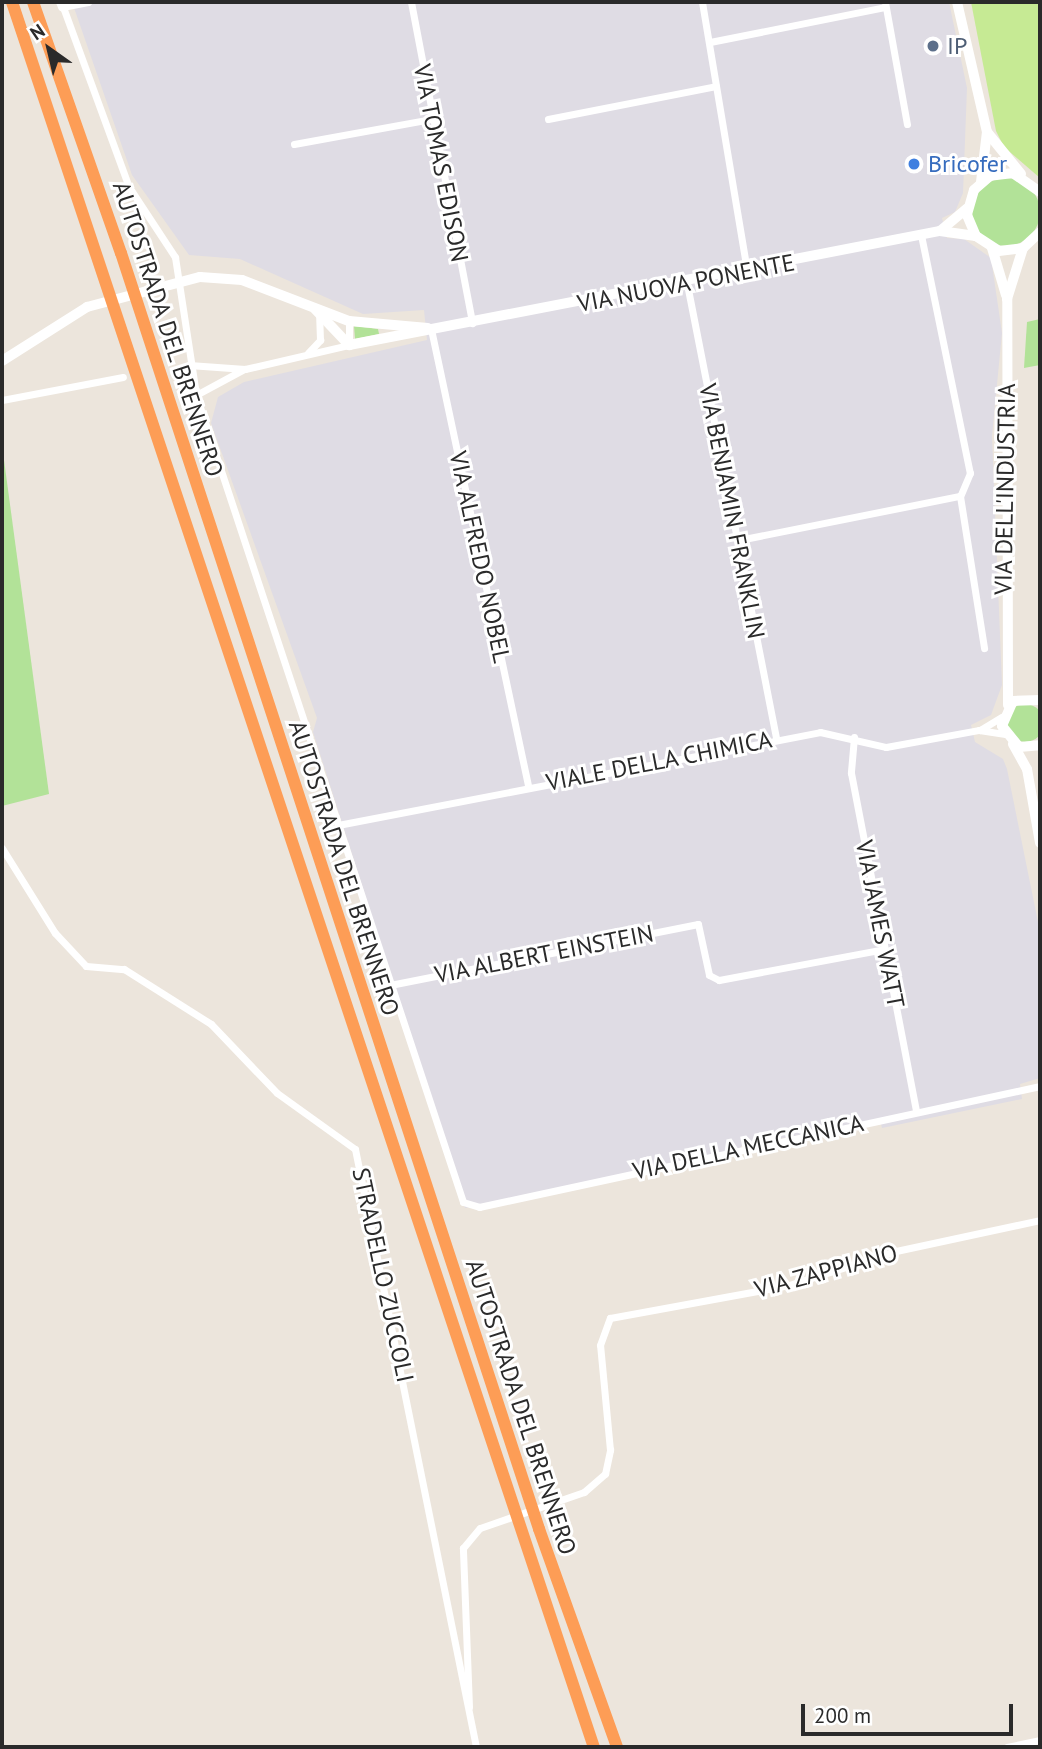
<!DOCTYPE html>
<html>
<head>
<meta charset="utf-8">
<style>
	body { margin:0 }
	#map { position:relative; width:1042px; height:1749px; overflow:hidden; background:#ece5dc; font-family:"PT Sans",sans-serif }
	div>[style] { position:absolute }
	.industrial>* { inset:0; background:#dfdce4 }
	.green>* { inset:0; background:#b2e298 }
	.round { border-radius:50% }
	.pitch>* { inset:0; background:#c6ea94 }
	.street>* { height:7px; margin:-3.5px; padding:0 3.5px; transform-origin:3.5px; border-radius:3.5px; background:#fff }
	.secondary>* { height:10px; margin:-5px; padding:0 5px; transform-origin:5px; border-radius:5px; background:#fff }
	.highway>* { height:12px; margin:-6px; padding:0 6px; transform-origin:6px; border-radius:6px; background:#fd9d56 }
	.dots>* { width:19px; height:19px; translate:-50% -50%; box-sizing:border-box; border:4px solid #fff; border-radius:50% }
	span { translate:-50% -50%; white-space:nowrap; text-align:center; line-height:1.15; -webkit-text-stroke:6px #fff; paint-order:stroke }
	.service-label { font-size:24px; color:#4e5e75 }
	.left { translate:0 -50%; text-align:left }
	.street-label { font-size:24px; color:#2a2a2a }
	.shop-label { font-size:24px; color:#366cbe }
	.frame { position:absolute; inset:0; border:4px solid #2a2a2a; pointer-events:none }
	.north { position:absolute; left:14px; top:14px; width:70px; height:70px; -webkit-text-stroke:5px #fff; paint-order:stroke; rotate:326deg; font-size:19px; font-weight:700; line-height:28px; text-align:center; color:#2a2a2a }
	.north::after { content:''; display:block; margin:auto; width:24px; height:32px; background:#2a2a2a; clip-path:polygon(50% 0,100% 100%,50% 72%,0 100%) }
	.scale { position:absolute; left:801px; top:1704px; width:212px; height:32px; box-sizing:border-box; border:4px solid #2a2a2a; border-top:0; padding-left:9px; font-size:21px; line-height:24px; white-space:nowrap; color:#2a2a2a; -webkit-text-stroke:5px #fff; paint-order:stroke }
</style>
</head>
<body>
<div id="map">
	<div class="industrial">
		<div style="clip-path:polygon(72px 2px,949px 2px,967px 88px,963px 193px,955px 212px,942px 218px,947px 238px,964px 239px,991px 258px,1002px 333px,992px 436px,1002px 685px,991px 715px,971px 725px,975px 742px,1003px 759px,1007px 769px,1040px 932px,1040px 1078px,1020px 1084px,1022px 1099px,882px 1128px,880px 1120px,741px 1146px,742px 1155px,465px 1208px,313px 732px,317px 718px,211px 423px,218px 397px,244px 382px,427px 340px,424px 310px,363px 314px,240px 259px,189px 255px,132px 175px)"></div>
	</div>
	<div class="green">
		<div class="round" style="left:972px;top:178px;width:68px;height:68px"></div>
		<div style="clip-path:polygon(1040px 319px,1040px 365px,1024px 368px,1027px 322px)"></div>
		<div style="clip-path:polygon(354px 326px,378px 329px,379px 334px,355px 339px)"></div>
		<div style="clip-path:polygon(2px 445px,49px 794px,2px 806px)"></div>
		<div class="round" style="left:1006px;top:704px;width:38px;height:38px"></div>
	</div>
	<div class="pitch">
		<div style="clip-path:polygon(971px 2px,1040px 2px,1040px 178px,1004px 147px,996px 131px)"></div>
	</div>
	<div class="street">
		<div style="left:88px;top:2px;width:25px;rotate:169deg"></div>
		<div style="left:63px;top:7px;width:192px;rotate:69.9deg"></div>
		<div style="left:129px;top:187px;width:84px;rotate:56.7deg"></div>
		<div style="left:175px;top:257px;width:140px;rotate:81.3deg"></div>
		<div style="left:196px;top:395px;width:850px;rotate:71.69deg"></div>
		<div style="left:463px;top:1202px;width:17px;rotate:17deg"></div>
		<div style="left:479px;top:1207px;width:574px;rotate:-12.17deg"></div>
		<div style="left:411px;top:2px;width:327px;rotate:79.2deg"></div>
		<div style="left:702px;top:2px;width:272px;rotate:80.5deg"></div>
		<div style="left:885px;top:2px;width:124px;rotate:79.8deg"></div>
		<div style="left:710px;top:42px;width:178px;rotate:-11.3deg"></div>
		<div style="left:548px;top:119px;width:171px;rotate:-11.1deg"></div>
		<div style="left:294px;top:144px;width:139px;rotate:-10.3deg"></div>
		<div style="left:921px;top:235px;width:243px;rotate:78.4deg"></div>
		<div style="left:970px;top:473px;width:25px;rotate:113deg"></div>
		<div style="left:687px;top:284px;width:463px;rotate:78.9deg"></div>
		<div style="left:431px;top:329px;width:466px;rotate:78deg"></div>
		<div style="left:308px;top:353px;width:18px;rotate:-47deg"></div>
		<div style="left:320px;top:340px;width:24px;rotate:-92deg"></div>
		<div style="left:189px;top:365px;width:56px;rotate:4.1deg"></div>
		<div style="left:245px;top:369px;width:107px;rotate:-13deg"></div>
		<div style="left:349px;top:345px;width:24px;rotate:-90deg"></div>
		<div style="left:196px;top:395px;width:55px;rotate:-28.4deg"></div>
		<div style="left:2px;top:400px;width:123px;rotate:-10.8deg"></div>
		<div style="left:960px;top:496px;width:154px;rotate:81deg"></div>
		<div style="left:739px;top:540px;width:225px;rotate:-11.3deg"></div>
		<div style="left:980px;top:730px;width:26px;rotate:-31deg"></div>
		<div style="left:854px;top:737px;width:36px;rotate:95deg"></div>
		<div style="left:851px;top:773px;width:344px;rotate:79.1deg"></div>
		<div style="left:338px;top:825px;width:491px;rotate:-10.9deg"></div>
		<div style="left:820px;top:732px;width:68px;rotate:12.8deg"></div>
		<div style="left:886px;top:747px;width:95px;rotate:-10.4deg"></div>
		<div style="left:979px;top:730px;width:25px;rotate:9deg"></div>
		<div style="left:2px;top:848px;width:100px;rotate:58.1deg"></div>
		<div style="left:55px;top:933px;width:45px;rotate:46.8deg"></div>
		<div style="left:86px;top:966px;width:38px;rotate:5deg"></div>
		<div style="left:124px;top:969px;width:103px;rotate:32.3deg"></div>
		<div style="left:211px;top:1024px;width:95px;rotate:46.3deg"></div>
		<div style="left:277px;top:1093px;width:96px;rotate:35.7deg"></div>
		<div style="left:355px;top:1149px;width:610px;rotate:78.56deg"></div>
		<div style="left:390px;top:985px;width:314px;rotate:-11.2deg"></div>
		<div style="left:698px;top:924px;width:52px;rotate:77.8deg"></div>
		<div style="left:709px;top:975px;width:11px;rotate:27deg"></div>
		<div style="left:719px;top:980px;width:168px;rotate:-10.6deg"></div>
		<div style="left:469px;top:1707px;width:159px;rotate:-92.2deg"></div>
		<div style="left:463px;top:1548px;width:26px;rotate:-50deg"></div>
		<div style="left:480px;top:1528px;width:110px;rotate:-19.1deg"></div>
		<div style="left:584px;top:1492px;width:28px;rotate:-41deg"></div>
		<div style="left:605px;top:1474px;width:25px;rotate:-78deg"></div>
		<div style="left:610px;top:1450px;width:105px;rotate:-95.4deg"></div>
		<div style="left:600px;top:1345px;width:29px;rotate:-70deg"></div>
		<div style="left:610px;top:1318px;width:182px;rotate:-10.4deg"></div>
		<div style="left:789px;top:1285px;width:112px;rotate:-17.6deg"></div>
		<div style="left:896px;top:1251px;width:147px;rotate:-12.1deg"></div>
		<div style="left:1007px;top:1747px;width:34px;rotate:-12deg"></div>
	</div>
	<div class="secondary">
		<div style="left:61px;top:2px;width:5px;rotate:68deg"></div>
		<div style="left:957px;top:2px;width:133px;rotate:77deg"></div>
		<div style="left:987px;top:132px;width:54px;rotate:51deg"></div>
		<div style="left:981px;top:182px;width:50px;rotate:-83.2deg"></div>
		<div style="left:1040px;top:192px;width:33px;rotate:-145deg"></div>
		<div style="left:1013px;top:173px;width:23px;rotate:173deg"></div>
		<div style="left:990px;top:176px;width:21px;rotate:139deg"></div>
		<div style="left:974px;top:190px;width:26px;rotate:106deg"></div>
		<div style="left:967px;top:215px;width:23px;rotate:67deg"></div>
		<div style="left:976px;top:236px;width:27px;rotate:33deg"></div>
		<div style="left:999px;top:251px;width:24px;rotate:-7deg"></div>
		<div style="left:1023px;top:248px;width:23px;rotate:-43deg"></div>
		<div style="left:940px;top:231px;width:35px;rotate:-40deg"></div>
		<div style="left:992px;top:248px;width:49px;rotate:73.4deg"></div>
		<div style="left:315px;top:309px;width:50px;rotate:46.6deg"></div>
		<div style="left:349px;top:345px;width:602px;rotate:-10.92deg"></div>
		<div style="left:940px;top:231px;width:36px;rotate:8deg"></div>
		<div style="left:2px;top:361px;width:101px;rotate:-32.4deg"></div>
		<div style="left:87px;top:307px;width:117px;rotate:-14.9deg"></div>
		<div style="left:200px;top:277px;width:42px;rotate:4.1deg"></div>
		<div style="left:242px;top:280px;width:115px;rotate:21deg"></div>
		<div style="left:349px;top:321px;width:79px;rotate:5.1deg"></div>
		<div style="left:1040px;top:700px;width:27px;rotate:178deg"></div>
		<div style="left:1013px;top:701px;width:27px;rotate:114deg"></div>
		<div style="left:1002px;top:726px;width:27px;rotate:51deg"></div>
		<div style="left:1019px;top:747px;width:21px;rotate:-5deg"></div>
		<div style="left:1008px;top:705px;width:406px;rotate:-90.1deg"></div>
		<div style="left:1007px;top:299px;width:53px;rotate:-72.6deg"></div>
		<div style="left:1013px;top:744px;width:29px;rotate:61deg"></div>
		<div style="left:1027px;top:769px;width:75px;rotate:80deg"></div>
	</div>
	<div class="highway">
		<div style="left:12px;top:2px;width:1839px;rotate:71.56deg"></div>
		<div style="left:33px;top:2px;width:266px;rotate:70.7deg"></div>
		<div style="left:121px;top:253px;width:1343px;rotate:71.86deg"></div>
		<div style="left:539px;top:1529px;width:232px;rotate:70.3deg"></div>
	</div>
	<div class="dots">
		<div style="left:933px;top:46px;background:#5c6f8a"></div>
		<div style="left:914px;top:164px;background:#3f7fe0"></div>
	</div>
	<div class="service-label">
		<span class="left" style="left:947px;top:46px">IP</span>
	</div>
	<div class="street-label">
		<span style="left:441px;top:163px;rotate:79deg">VIA TOMAS EDISON</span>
		<span style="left:686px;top:283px;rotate:-11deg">VIA NUOVA PONENTE</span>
		<span style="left:168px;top:329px;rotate:72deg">AUTOSTRADA DEL BRENNERO</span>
		<span style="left:1005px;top:489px;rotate:-89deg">VIA DELL'INDUSTRIA</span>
		<span style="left:732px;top:511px;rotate:79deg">VIA BENJAMIN FRANKLIN</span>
		<span style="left:480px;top:557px;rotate:78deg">VIA ALFREDO NOBEL</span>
		<span style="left:659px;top:761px;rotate:-11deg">VIALE DELLA CHIMICA</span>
		<span style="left:344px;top:868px;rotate:72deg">AUTOSTRADA DEL BRENNERO</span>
		<span style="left:880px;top:924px;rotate:79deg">VIA JAMES WATT</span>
		<span style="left:544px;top:954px;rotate:-11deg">VIA ALBERT EINSTEIN</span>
		<span style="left:748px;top:1147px;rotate:-12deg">VIA DELLA MECCANICA</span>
		<span style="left:826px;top:1271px;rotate:-15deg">VIA ZAPPIANO</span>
		<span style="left:383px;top:1275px;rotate:78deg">STRADELLO ZUCCOLI</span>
		<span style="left:521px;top:1407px;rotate:72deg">AUTOSTRADA DEL BRENNERO</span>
	</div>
	<div class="shop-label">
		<span class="left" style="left:928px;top:164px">Bricofer</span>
	</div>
	<div class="frame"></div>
	<div class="north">N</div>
	<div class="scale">200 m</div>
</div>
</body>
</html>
